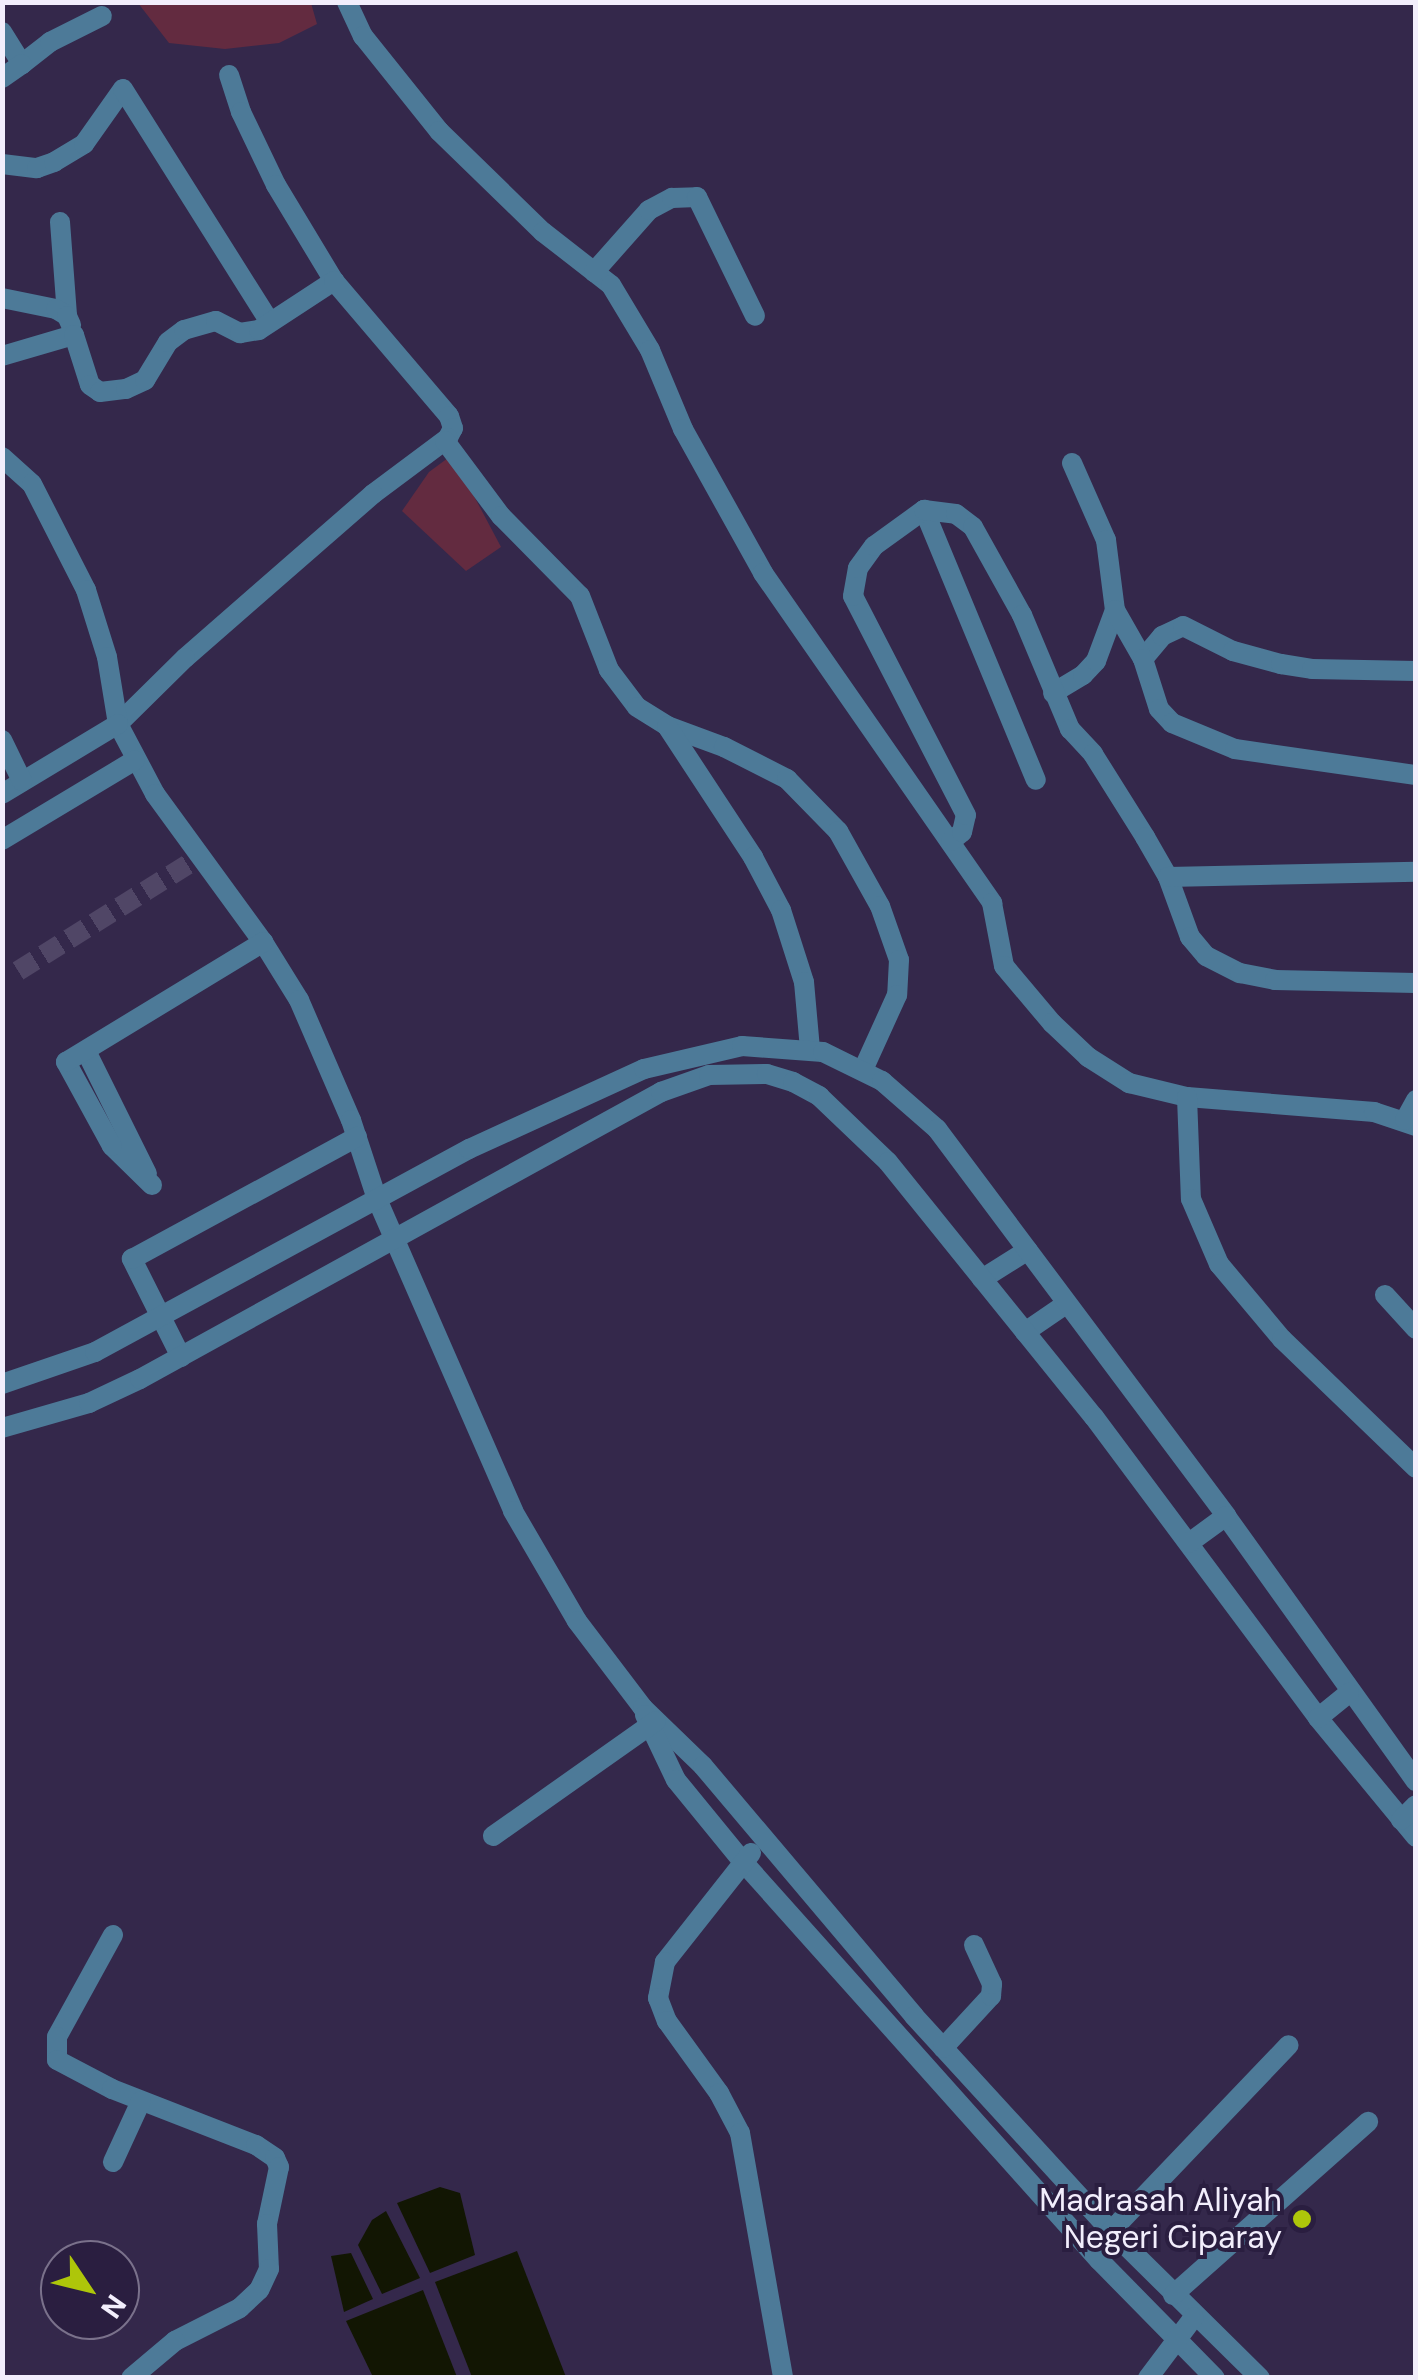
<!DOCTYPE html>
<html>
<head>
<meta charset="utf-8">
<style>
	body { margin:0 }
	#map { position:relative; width:1418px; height:2380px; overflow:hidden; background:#34284b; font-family:"DM Sans",sans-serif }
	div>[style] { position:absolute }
	.green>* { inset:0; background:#632b40 }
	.water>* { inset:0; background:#121603 }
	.minor-tunnel>* { height:20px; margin-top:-10px; transform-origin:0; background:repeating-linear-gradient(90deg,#504666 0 20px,transparent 0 30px) }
	.minor>* { height:20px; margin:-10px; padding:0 10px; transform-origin:10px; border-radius:10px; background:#4d7a98 }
	.dots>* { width:28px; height:28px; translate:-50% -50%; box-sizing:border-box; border:5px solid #2a1e40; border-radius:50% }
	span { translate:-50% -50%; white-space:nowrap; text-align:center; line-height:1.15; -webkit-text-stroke:8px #2a1e40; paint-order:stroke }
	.poi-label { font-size:32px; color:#f2eefc }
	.right { translate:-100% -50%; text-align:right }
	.frame { position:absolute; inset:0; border:5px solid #f2eefc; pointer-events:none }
	.north { position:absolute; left:40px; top:2240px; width:100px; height:100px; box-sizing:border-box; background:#2a1e40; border:2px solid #7a718b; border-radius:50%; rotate:125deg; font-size:28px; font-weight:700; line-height:40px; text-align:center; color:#f2eefc }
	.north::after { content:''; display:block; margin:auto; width:35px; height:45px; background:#aec60a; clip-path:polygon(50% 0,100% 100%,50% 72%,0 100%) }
</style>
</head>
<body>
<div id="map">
	<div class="green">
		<div style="clip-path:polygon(138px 3px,311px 3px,317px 24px,279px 43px,225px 49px,169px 43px)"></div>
		<div style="clip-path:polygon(448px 458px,467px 483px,501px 547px,466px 571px,402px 511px,429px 472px)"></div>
	</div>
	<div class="water">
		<div style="clip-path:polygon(440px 2187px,460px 2193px,475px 2255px,430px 2273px,397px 2203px)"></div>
		<div style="clip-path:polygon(386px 2211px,420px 2278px,382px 2294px,358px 2245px,372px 2220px)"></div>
		<div style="clip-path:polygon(517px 2251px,566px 2377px,472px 2377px,435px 2282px)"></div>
		<div style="clip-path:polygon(351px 2253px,373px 2299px,344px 2312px,331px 2256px)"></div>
		<div style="clip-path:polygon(423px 2290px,457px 2377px,373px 2377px,346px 2321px)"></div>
	</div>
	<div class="minor-tunnel">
		<div style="left:18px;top:971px;width:213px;rotate:-32.1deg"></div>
	</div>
	<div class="minor">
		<div style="left:347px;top:2px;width:38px;rotate:65deg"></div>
		<div style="left:363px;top:36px;width:122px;rotate:51.3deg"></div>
		<div style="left:439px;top:131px;width:145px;rotate:44.2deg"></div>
		<div style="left:543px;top:232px;width:86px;rotate:37.9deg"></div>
		<div style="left:611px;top:285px;width:76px;rotate:59deg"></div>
		<div style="left:650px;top:350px;width:86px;rotate:67.3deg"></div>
		<div style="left:683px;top:429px;width:165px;rotate:60.9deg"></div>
		<div style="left:763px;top:573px;width:402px;rotate:55.2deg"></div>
		<div style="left:992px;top:903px;width:64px;rotate:79.2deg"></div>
		<div style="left:1004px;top:966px;width:75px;rotate:49.9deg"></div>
		<div style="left:1052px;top:1023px;width:50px;rotate:43.4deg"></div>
		<div style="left:1088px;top:1057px;width:49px;rotate:32.4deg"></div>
		<div style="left:1129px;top:1083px;width:60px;rotate:13.6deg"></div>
		<div style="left:1187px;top:1097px;width:188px;rotate:4.6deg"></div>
		<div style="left:1374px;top:1112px;width:44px;rotate:18.4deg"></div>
		<div style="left:2px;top:32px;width:38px;rotate:58deg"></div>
		<div style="left:22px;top:64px;width:36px;rotate:-38deg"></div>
		<div style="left:50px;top:42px;width:58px;rotate:-26.6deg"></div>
		<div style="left:229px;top:75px;width:39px;rotate:72deg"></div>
		<div style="left:241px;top:112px;width:81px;rotate:64.4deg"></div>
		<div style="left:276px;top:185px;width:112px;rotate:58.9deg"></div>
		<div style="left:2px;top:78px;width:24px;rotate:-35deg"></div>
		<div style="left:2px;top:164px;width:35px;rotate:7deg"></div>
		<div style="left:37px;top:168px;width:18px;rotate:-19deg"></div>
		<div style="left:54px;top:162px;width:35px;rotate:-31deg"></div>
		<div style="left:84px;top:144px;width:67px;rotate:-54.7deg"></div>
		<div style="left:123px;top:89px;width:275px;rotate:57.8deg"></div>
		<div style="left:60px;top:222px;width:94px;rotate:85.7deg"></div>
		<div style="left:594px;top:272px;width:83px;rotate:-48.4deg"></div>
		<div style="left:649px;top:210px;width:26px;rotate:-28deg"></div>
		<div style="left:672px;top:198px;width:25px;rotate:-2deg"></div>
		<div style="left:697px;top:197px;width:132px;rotate:64deg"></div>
		<div style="left:2px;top:298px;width:55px;rotate:11.5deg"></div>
		<div style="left:56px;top:309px;width:13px;rotate:32deg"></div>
		<div style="left:67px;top:316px;width:10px;rotate:66deg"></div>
		<div style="left:2px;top:356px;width:75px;rotate:-16.3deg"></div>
		<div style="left:74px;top:335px;width:52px;rotate:72.3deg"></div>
		<div style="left:90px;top:385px;width:12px;rotate:35deg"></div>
		<div style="left:100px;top:392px;width:26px;rotate:-7deg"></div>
		<div style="left:126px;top:389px;width:21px;rotate:-25deg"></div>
		<div style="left:145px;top:380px;width:44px;rotate:-58.8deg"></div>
		<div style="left:168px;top:342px;width:20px;rotate:-37deg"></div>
		<div style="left:184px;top:330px;width:33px;rotate:-16deg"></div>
		<div style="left:216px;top:321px;width:27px;rotate:27deg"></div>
		<div style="left:240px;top:333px;width:19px;rotate:-9deg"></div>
		<div style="left:259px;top:330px;width:90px;rotate:-33.2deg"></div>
		<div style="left:334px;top:281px;width:177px;rotate:49.6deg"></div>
		<div style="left:449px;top:416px;width:13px;rotate:72deg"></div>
		<div style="left:453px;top:428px;width:11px;rotate:117deg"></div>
		<div style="left:448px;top:438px;width:94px;rotate:143.3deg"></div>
		<div style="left:373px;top:494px;width:249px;rotate:138.9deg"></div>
		<div style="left:185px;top:658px;width:94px;rotate:135.4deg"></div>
		<div style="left:118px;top:724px;width:79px;rotate:62.1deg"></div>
		<div style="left:155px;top:794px;width:183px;rotate:53.9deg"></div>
		<div style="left:263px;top:942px;width:68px;rotate:58.2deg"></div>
		<div style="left:299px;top:1000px;width:131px;rotate:66.6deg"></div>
		<div style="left:351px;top:1120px;width:83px;rotate:71.8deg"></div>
		<div style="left:377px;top:1199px;width:340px;rotate:66.4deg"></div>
		<div style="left:513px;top:1511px;width:127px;rotate:59.8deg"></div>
		<div style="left:577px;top:1621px;width:109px;rotate:52.8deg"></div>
		<div style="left:643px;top:1708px;width:83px;rotate:44deg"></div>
		<div style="left:703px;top:1766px;width:327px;rotate:49.8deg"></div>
		<div style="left:914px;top:2016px;width:292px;rotate:47.5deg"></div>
		<div style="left:1111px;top:2231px;width:209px;rotate:44.6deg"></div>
		<div style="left:445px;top:441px;width:94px;rotate:53.3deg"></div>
		<div style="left:501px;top:516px;width:112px;rotate:45.4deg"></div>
		<div style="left:580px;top:596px;width:79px;rotate:68.6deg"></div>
		<div style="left:609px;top:670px;width:46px;rotate:52.9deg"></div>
		<div style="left:637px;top:707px;width:36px;rotate:32deg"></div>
		<div style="left:667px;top:726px;width:61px;rotate:20.2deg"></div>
		<div style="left:724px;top:747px;width:71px;rotate:26.9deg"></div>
		<div style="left:787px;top:779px;width:73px;rotate:45.6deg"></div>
		<div style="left:838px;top:831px;width:86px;rotate:60.8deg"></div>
		<div style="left:880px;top:906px;width:57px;rotate:70.6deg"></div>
		<div style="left:899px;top:960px;width:35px;rotate:93deg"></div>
		<div style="left:897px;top:995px;width:82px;rotate:114.4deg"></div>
		<div style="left:2px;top:457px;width:40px;rotate:42deg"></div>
		<div style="left:32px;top:484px;width:119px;rotate:63deg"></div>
		<div style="left:86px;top:590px;width:70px;rotate:72.6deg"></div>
		<div style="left:107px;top:657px;width:68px;rotate:80.7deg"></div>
		<div style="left:118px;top:724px;width:135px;rotate:148.9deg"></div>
		<div style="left:1072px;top:463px;width:84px;rotate:66.2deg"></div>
		<div style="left:1106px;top:540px;width:71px;rotate:82.7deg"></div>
		<div style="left:924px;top:510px;width:292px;rotate:67.5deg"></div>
		<div style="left:1143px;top:659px;width:30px;rotate:-50deg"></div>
		<div style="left:1162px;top:636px;width:23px;rotate:-25deg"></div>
		<div style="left:1183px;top:626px;width:56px;rotate:26.6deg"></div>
		<div style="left:1233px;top:651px;width:50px;rotate:15.2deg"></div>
		<div style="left:1281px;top:664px;width:31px;rotate:9deg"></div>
		<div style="left:1312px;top:669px;width:104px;rotate:1.1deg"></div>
		<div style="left:1053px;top:693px;width:35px;rotate:-31deg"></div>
		<div style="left:1083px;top:675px;width:19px;rotate:-47deg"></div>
		<div style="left:1096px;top:661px;width:54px;rotate:-69.6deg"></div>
		<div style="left:1115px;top:610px;width:56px;rotate:60.3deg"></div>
		<div style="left:1143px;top:659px;width:52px;rotate:72.3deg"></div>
		<div style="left:1159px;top:709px;width:19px;rotate:47deg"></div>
		<div style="left:1172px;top:723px;width:68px;rotate:22.4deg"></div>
		<div style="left:1235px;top:749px;width:183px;rotate:8.2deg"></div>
		<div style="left:667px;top:726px;width:157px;rotate:56.7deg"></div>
		<div style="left:753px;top:857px;width:60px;rotate:62.2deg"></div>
		<div style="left:781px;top:910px;width:76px;rotate:72.3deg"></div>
		<div style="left:804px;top:982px;width:67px;rotate:84.9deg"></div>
		<div style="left:2px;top:740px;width:46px;rotate:64deg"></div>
		<div style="left:2px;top:840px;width:155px;rotate:-31deg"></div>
		<div style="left:951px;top:841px;width:14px;rotate:-39deg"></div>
		<div style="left:962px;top:832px;width:17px;rotate:-77deg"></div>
		<div style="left:966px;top:815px;width:246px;rotate:-117.3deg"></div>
		<div style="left:853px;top:596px;width:28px;rotate:-80deg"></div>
		<div style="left:858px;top:568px;width:27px;rotate:-54deg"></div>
		<div style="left:874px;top:546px;width:62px;rotate:-35.8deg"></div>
		<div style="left:924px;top:510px;width:32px;rotate:7deg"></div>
		<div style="left:956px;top:514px;width:21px;rotate:37deg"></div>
		<div style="left:973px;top:527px;width:101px;rotate:60.9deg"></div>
		<div style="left:1022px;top:615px;width:124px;rotate:67.2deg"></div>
		<div style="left:1070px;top:729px;width:34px;rotate:47deg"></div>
		<div style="left:1093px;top:754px;width:98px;rotate:57.9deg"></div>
		<div style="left:1145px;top:837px;width:46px;rotate:60.1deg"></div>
		<div style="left:1168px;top:877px;width:64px;rotate:69.9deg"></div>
		<div style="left:1190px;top:937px;width:25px;rotate:50deg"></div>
		<div style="left:1206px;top:956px;width:38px;rotate:27deg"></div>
		<div style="left:1240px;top:973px;width:36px;rotate:11deg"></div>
		<div style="left:1275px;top:980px;width:141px;rotate:1.2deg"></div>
		<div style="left:1168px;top:877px;width:248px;rotate:-1.2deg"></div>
		<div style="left:86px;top:1051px;width:137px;rotate:63.6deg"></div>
		<div style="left:1187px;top:1097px;width:102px;rotate:87.8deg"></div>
		<div style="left:1191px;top:1199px;width:71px;rotate:66.7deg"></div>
		<div style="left:1219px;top:1264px;width:98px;rotate:50deg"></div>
		<div style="left:1282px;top:1339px;width:186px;rotate:43.9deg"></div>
		<div style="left:1405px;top:1120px;width:23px;rotate:-61deg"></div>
		<div style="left:152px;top:1185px;width:56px;rotate:-135.7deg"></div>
		<div style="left:112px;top:1146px;width:96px;rotate:-118.7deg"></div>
		<div style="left:66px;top:1062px;width:231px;rotate:-31.3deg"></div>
		<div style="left:982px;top:1279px;width:54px;rotate:-32.2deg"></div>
		<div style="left:1385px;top:1295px;width:46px;rotate:47.6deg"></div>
		<div style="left:1025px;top:1332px;width:50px;rotate:-34.3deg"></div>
		<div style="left:181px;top:1357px;width:110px;rotate:-116.6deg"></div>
		<div style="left:132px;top:1259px;width:256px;rotate:-28.5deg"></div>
		<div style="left:2px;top:1384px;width:98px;rotate:-19deg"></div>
		<div style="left:95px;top:1352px;width:426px;rotate:-28.5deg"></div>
		<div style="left:469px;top:1149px;width:192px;rotate:-24.6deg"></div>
		<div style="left:644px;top:1069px;width:101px;rotate:-13.2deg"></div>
		<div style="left:742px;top:1046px;width:81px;rotate:4.2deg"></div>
		<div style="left:823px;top:1052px;width:66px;rotate:26.2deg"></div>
		<div style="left:882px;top:1081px;width:73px;rotate:41.1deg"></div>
		<div style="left:937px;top:1129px;width:483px;rotate:53.2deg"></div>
		<div style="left:1226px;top:1516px;width:326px;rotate:54.4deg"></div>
		<div style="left:2px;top:1428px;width:91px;rotate:-16deg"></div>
		<div style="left:89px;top:1403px;width:56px;rotate:-25.2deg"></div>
		<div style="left:140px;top:1379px;width:595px;rotate:-28.85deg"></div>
		<div style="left:661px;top:1092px;width:51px;rotate:-19.5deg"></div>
		<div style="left:709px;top:1075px;width:58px;rotate:-1deg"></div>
		<div style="left:767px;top:1074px;width:27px;rotate:17deg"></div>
		<div style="left:793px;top:1082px;width:30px;rotate:28deg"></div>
		<div style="left:819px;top:1096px;width:95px;rotate:43.7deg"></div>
		<div style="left:888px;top:1162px;width:328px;rotate:51.1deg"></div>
		<div style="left:1094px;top:1417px;width:375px;rotate:53.3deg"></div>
		<div style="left:1318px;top:1718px;width:154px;rotate:50.5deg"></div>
		<div style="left:1189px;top:1543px;width:46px;rotate:-36.1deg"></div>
		<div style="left:645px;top:1715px;width:72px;rotate:64.5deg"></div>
		<div style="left:676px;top:1780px;width:107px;rotate:50.7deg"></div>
		<div style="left:744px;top:1863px;width:533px;rotate:48.2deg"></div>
		<div style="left:1099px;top:2260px;width:165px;rotate:45.5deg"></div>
		<div style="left:1318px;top:1718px;width:40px;rotate:-39deg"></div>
		<div style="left:1401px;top:1820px;width:21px;rotate:-45deg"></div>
		<div style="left:493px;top:1836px;width:199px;rotate:-35.2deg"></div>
		<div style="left:751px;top:1853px;width:139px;rotate:128.3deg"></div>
		<div style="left:665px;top:1962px;width:37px;rotate:101deg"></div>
		<div style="left:658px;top:1998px;width:25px;rotate:69deg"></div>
		<div style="left:667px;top:2021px;width:89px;rotate:54.2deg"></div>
		<div style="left:719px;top:2093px;width:45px;rotate:62.3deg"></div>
		<div style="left:740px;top:2133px;width:249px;rotate:80deg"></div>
		<div style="left:113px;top:1935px;width:116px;rotate:118.8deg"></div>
		<div style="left:57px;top:2037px;width:23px;rotate:90deg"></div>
		<div style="left:57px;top:2060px;width:62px;rotate:27.8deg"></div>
		<div style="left:112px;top:2089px;width:155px;rotate:21.3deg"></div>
		<div style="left:256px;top:2145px;width:23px;rotate:34deg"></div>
		<div style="left:275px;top:2158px;width:10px;rotate:66deg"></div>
		<div style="left:279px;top:2167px;width:58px;rotate:101.9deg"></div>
		<div style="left:267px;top:2224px;width:45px;rotate:87.5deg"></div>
		<div style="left:269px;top:2269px;width:23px;rotate:115deg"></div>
		<div style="left:259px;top:2290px;width:26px;rotate:137deg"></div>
		<div style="left:240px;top:2308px;width:73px;rotate:153.1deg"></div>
		<div style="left:175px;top:2341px;width:57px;rotate:139.9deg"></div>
		<div style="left:943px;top:2048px;width:71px;rotate:-47.3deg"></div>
		<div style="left:991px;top:1996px;width:12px;rotate:-85deg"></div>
		<div style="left:992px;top:1984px;width:43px;rotate:-114.8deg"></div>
		<div style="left:113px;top:2162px;width:67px;rotate:-65.3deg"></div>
		<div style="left:1111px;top:2231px;width:257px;rotate:-46.3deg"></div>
		<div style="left:1173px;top:2295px;width:261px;rotate:-41.6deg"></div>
		<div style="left:1148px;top:2378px;width:76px;rotate:-53deg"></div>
	</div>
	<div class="dots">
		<div style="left:1302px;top:2219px;background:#aec60a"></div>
	</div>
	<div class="poi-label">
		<span class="right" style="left:1282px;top:2219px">Madrasah Aliyah<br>Negeri Ciparay</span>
	</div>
	<div class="frame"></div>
	<div class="north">N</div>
</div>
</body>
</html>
